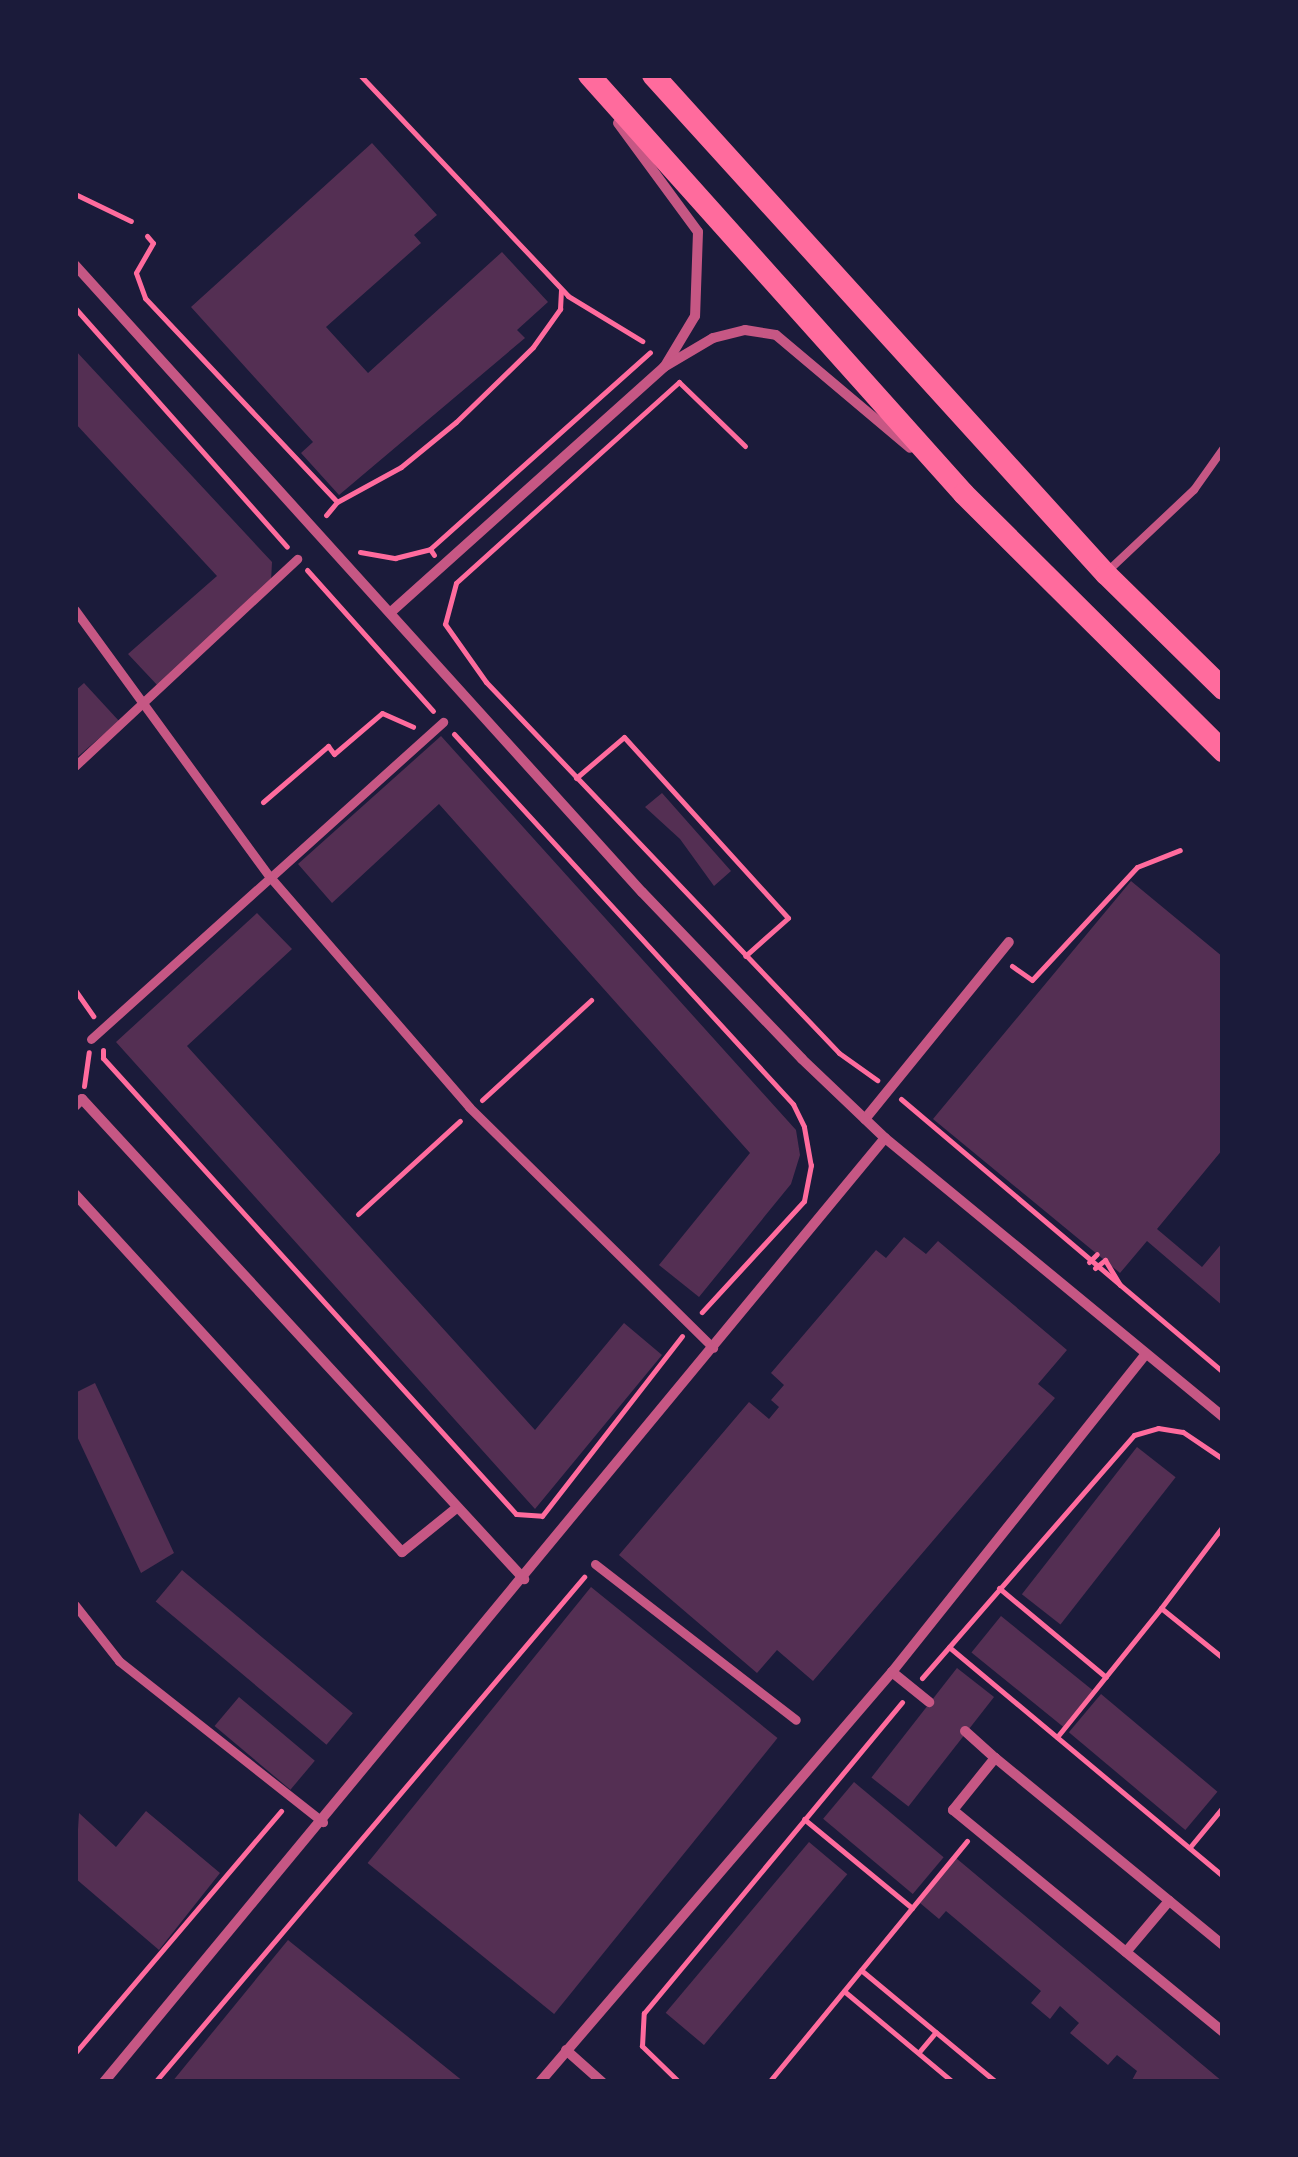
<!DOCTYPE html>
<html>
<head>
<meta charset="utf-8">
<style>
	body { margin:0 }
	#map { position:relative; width:1298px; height:2157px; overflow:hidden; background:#1b1b3a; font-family:"DM Sans",sans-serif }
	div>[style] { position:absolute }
	.building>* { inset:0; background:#542f53; transform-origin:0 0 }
	.path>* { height:5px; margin:-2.5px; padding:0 2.5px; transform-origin:2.5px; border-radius:2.5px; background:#ff6b9d }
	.service>* { height:8px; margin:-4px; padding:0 4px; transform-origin:4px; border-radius:4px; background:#c65784 }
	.pedestrian>* { height:9px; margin:-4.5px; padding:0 4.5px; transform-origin:4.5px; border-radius:4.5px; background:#c65784 }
	.minor>* { height:10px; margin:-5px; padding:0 5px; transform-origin:5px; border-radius:5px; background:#c65784 }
	.primary>* { height:22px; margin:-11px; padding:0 11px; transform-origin:11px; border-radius:11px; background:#ff6b9d }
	span { translate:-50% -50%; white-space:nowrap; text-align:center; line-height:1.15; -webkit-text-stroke:10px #1b1b3a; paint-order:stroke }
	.frame { position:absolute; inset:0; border:78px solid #1b1b3a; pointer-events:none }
</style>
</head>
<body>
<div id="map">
	<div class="building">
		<div style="clip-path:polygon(372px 143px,437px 215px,414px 235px,421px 243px,326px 327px,368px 373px,502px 252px,548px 302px,517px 330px,525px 338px,339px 495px,301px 453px,313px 442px,191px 307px)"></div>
		<div style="clip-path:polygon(75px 350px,272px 562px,271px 582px,159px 687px,128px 654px,217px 576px,75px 423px)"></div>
		<div style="clip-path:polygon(84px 683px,119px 721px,75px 759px,75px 691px)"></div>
		<div style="clip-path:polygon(441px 736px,796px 1130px,800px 1155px,791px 1184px,699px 1297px,659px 1265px,750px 1153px,439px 804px,332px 903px,298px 864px)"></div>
		<div style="clip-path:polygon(662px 793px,731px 871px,714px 886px,680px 839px,645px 807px)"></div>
		<div style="clip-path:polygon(1131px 881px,1223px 957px,1223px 1149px,1157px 1229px,1202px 1267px,1223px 1242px,1223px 1306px,1147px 1241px,1120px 1273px,933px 1119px)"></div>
		<div style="clip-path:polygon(257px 913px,292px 949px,187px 1046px,535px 1430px,624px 1323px,662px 1355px,535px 1509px,116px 1042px)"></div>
		<div style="clip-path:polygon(904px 1237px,926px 1254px,938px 1241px,1067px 1350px,1038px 1384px,1055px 1398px,813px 1681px,777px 1650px,757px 1673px,619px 1555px,749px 1402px,769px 1419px,779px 1407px,771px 1400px,784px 1385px,771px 1373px,876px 1250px,886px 1258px)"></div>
		<div style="clip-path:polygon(95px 1383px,174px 1553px,141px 1573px,75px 1432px,75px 1393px)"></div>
		<div style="left:1137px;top:1447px;width:49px;height:187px;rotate:38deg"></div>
		<div style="left:182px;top:1570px;width:223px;height:41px;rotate:40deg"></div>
		<div style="left:591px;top:1587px;width:240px;height:355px;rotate:39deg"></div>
		<div style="left:1001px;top:1616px;width:118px;height:47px;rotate:39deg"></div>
		<div style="left:957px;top:1668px;width:47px;height:139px;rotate:38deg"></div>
		<div style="left:1101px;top:1694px;width:152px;height:50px;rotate:40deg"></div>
		<div style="left:239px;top:1697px;width:99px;height:38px;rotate:40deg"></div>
		<div style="left:854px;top:1782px;width:117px;height:48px;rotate:40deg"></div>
		<div style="clip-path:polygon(146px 1811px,220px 1873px,159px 1950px,75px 1878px,79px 1813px,116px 1847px)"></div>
		<div style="left:809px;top:1842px;width:50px;height:223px;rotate:40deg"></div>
		<div style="clip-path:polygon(956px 1858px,1223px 2082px,1131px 2082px,1137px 2071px,1117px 2055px,1108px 2065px,1070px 2033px,1079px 2023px,1060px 2006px,1050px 2019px,1031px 2003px,1041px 1991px,946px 1911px,939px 1919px,920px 1903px)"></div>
		<div style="clip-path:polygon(288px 1940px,464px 2082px,172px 2082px)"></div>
	</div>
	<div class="path">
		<div style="left:360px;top:75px;width:303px;rotate:46.7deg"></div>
		<div style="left:568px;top:296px;width:87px;rotate:31.3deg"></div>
		<div style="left:75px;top:194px;width:62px;rotate:25.7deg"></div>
		<div style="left:147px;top:236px;width:9px;rotate:49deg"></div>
		<div style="left:153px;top:243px;width:34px;rotate:120deg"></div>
		<div style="left:136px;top:273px;width:27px;rotate:70deg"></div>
		<div style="left:145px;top:298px;width:280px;rotate:46.7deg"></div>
		<div style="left:337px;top:502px;width:17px;rotate:130deg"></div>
		<div style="left:75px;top:308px;width:319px;rotate:48.4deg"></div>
		<div style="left:745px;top:446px;width:92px;rotate:-135.9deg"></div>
		<div style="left:679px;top:382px;width:300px;rotate:138deg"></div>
		<div style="left:456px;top:583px;width:42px;rotate:105deg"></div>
		<div style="left:445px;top:624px;width:71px;rotate:54.7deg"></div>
		<div style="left:486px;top:682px;width:512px;rotate:46.42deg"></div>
		<div style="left:839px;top:1053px;width:47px;rotate:35.4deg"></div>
		<div style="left:337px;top:502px;width:73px;rotate:-28.7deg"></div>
		<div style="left:401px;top:467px;width:71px;rotate:-39.3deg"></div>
		<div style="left:456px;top:422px;width:107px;rotate:-44.2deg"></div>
		<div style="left:533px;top:347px;width:47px;rotate:-54.6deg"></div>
		<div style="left:560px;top:309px;width:19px;rotate:-87deg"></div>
		<div style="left:430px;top:549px;width:295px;rotate:-41.8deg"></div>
		<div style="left:360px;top:552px;width:36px;rotate:10deg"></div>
		<div style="left:395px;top:558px;width:36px;rotate:-14deg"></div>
		<div style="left:430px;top:549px;width:7px;rotate:56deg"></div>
		<div style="left:307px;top:570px;width:189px;rotate:48.2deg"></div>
		<div style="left:454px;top:734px;width:502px;rotate:47.5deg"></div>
		<div style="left:793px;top:1104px;width:25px;rotate:64deg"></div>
		<div style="left:804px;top:1127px;width:39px;rotate:80deg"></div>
		<div style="left:811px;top:1165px;width:37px;rotate:101deg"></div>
		<div style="left:804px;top:1201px;width:151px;rotate:132.6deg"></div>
		<div style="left:576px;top:778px;width:63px;rotate:-40.5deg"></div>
		<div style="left:624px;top:737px;width:244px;rotate:47.8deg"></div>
		<div style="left:788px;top:918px;width:57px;rotate:138.5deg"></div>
		<div style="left:263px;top:802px;width:86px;rotate:-40.7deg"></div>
		<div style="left:328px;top:746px;width:10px;rotate:53deg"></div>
		<div style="left:334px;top:754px;width:63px;rotate:-40.5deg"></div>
		<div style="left:382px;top:713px;width:34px;rotate:24deg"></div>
		<div style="left:1012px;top:966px;width:24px;rotate:35deg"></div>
		<div style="left:1032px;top:980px;width:154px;rotate:-47.1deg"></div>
		<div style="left:1137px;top:867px;width:46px;rotate:-21.6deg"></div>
		<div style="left:75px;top:990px;width:32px;rotate:55deg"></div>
		<div style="left:103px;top:1050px;width:8px;rotate:90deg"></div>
		<div style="left:103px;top:1058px;width:615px;rotate:47.83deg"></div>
		<div style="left:516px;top:1514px;width:26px;rotate:4deg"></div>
		<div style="left:542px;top:1516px;width:228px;rotate:-52.1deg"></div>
		<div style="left:84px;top:1086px;width:34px;rotate:-82deg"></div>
		<div style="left:901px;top:1099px;width:422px;rotate:40.3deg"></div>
		<div style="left:482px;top:1100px;width:148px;rotate:-42.5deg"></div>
		<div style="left:358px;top:1214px;width:138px;rotate:-42.4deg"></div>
		<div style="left:1089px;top:1262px;width:11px;rotate:-45deg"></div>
		<div style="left:1095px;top:1268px;width:13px;rotate:-39deg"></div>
		<div style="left:1105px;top:1260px;width:29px;rotate:59deg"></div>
		<div style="left:1223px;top:1526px;width:103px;rotate:127.1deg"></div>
		<div style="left:1161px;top:1608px;width:80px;rotate:38.9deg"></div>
		<div style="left:999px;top:1588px;width:139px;rotate:39.8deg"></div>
		<div style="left:949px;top:1647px;width:357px;rotate:39.9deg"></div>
		<div style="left:922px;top:1678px;width:322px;rotate:-48.9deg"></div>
		<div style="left:1134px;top:1435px;width:25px;rotate:-16deg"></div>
		<div style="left:1158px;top:1428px;width:25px;rotate:9deg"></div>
		<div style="left:1183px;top:1432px;width:48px;rotate:34deg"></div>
		<div style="left:1057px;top:1737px;width:166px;rotate:-51.1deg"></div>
		<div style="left:804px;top:1819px;width:140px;rotate:39.5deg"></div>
		<div style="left:1190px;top:1847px;width:52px;rotate:-50.5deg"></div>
		<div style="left:861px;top:1970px;width:175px;rotate:39.7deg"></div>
		<div style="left:844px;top:1991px;width:142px;rotate:39.9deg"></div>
		<div style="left:919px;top:2052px;width:26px;rotate:-50deg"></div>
		<div style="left:75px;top:2053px;width:318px;rotate:-49.6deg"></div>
		<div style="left:155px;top:2082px;width:663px;rotate:-49.65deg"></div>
		<div style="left:679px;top:2082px;width:52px;rotate:-135.8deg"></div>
		<div style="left:642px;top:2046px;width:33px;rotate:-87deg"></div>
		<div style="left:644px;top:2013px;width:404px;rotate:-50.3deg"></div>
		<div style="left:769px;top:2082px;width:312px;rotate:-50.6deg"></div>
	</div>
	<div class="service">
		<div style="left:1109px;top:570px;width:117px;rotate:-43.3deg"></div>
		<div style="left:1194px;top:490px;width:50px;rotate:-54.7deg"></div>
	</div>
	<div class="pedestrian">
		<div style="left:75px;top:610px;width:331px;rotate:53.9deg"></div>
		<div style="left:270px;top:877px;width:304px;rotate:49.1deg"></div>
		<div style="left:469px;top:1107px;width:343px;rotate:44.6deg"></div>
		<div style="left:75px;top:766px;width:304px;rotate:-43deg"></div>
		<div style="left:91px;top:1039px;width:474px;rotate:-42deg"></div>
		<div style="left:595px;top:1564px;width:254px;rotate:37.8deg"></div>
		<div style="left:75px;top:1605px;width:71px;rotate:51.8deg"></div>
		<div style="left:119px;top:1661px;width:260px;rotate:38.3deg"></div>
	</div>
	<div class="minor">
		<div style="left:618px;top:123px;width:135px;rotate:53.7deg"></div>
		<div style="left:698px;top:232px;width:84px;rotate:92deg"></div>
		<div style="left:695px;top:316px;width:58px;rotate:121deg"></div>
		<div style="left:75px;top:265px;width:845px;rotate:47.88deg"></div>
		<div style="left:642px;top:892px;width:231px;rotate:46.2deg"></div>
		<div style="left:802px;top:1059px;width:115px;rotate:43.6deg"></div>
		<div style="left:885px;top:1138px;width:438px;rotate:39.5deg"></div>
		<div style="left:391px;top:612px;width:367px;rotate:-41.9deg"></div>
		<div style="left:664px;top:367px;width:57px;rotate:-30.6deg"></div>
		<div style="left:713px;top:338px;width:33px;rotate:-14deg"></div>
		<div style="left:745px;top:330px;width:31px;rotate:9deg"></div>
		<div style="left:776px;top:335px;width:175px;rotate:40.1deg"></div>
		<div style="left:75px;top:1106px;width:10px;rotate:-45deg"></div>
		<div style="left:82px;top:1099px;width:653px;rotate:47.36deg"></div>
		<div style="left:865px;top:1119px;width:228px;rotate:-50.9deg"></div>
		<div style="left:75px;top:1194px;width:485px;rotate:47.6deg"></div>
		<div style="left:402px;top:1552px;width:67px;rotate:-38.9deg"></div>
		<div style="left:892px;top:1672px;width:48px;rotate:39deg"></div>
		<div style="left:965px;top:1731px;width:40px;rotate:42deg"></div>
		<div style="left:1223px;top:1945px;width:295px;rotate:-140.6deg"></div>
		<div style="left:995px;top:1758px;width:67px;rotate:128.9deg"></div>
		<div style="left:953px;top:1810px;width:350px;rotate:39.4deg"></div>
		<div style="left:1126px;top:1952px;width:67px;rotate:-49.9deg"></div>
		<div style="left:566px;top:2050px;width:48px;rotate:41.6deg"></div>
		<div style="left:104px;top:2082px;width:1225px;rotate:-50.4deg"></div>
		<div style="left:540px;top:2082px;width:540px;rotate:-49.35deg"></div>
		<div style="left:892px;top:1672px;width:407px;rotate:-51.4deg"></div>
	</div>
	<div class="primary">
		<div style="left:589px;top:75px;width:562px;rotate:48.17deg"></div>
		<div style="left:964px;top:494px;width:365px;rotate:44.8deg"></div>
		<div style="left:653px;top:75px;width:674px;rotate:47.77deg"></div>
		<div style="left:1106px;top:574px;width:164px;rotate:44.5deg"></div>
	</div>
	<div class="frame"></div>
</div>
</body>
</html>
